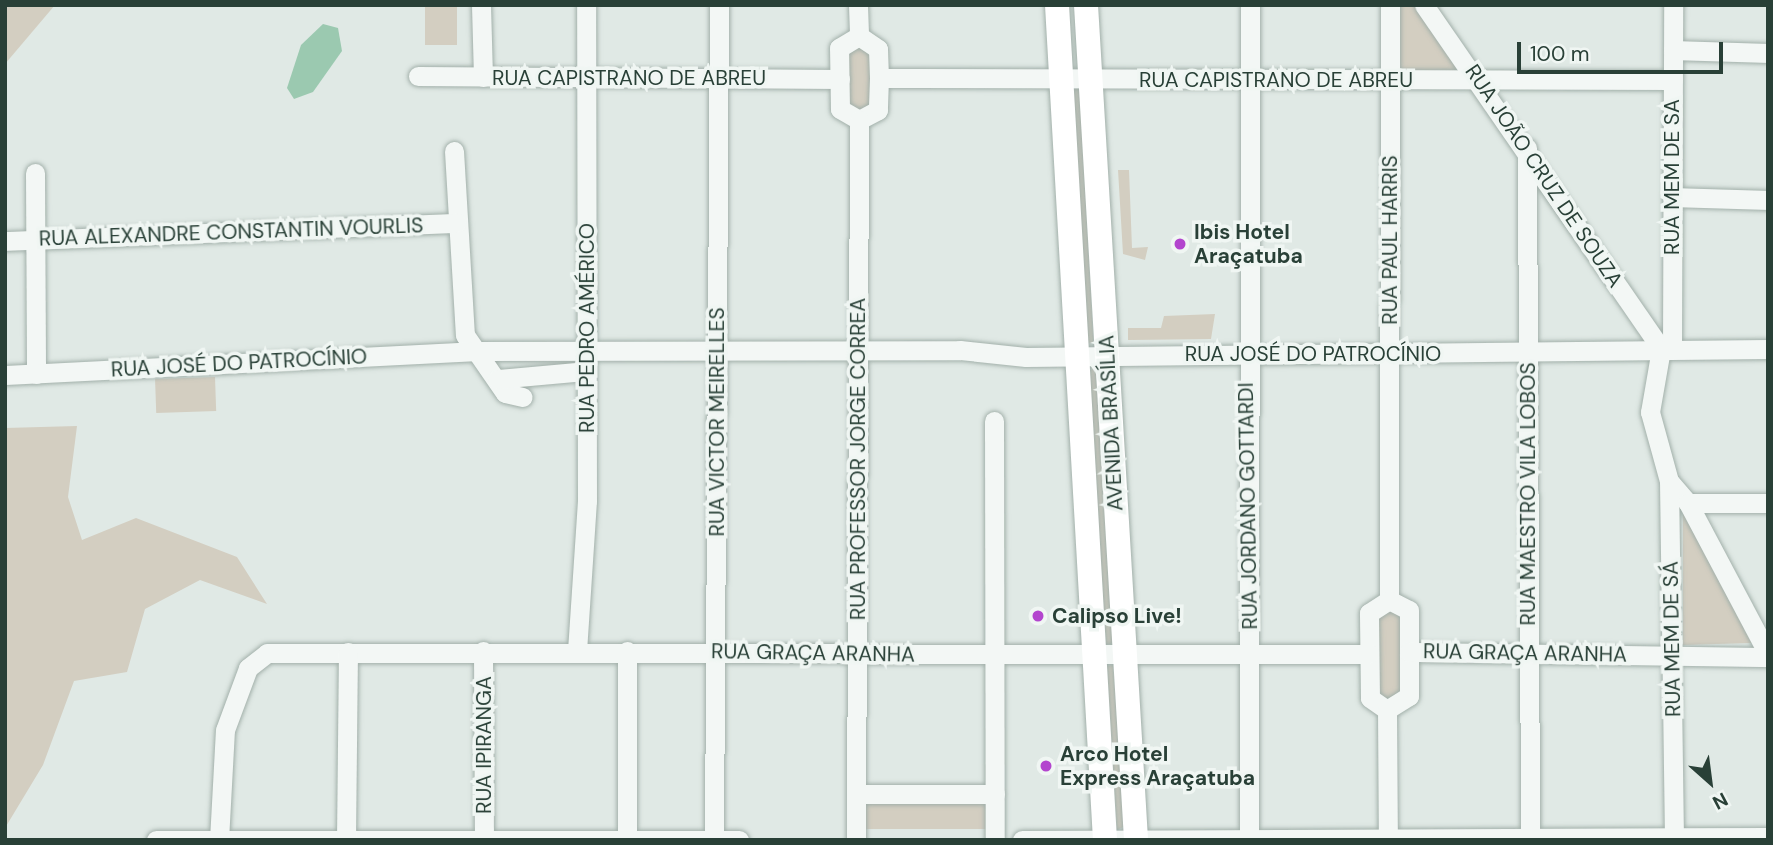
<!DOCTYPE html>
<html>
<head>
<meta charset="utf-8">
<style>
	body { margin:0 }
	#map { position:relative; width:1773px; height:845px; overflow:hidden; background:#e0e9e5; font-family:"DM Sans",sans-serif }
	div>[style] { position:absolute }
	.green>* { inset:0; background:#d3cec1; transform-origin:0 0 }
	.water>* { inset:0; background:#9bc9b0 }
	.roads { filter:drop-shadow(0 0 2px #a2b0aa) drop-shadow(0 0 2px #a2b0aa) }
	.minor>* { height:19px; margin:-9.5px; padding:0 9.5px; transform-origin:9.5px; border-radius:9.5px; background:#f3f7f5 }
	.major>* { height:24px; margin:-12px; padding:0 12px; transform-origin:12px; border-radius:12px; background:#fff }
	.dots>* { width:19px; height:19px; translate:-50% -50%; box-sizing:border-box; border:4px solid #f0f6f3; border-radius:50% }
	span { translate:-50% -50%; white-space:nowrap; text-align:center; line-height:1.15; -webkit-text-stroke:7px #f0f6f3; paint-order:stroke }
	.street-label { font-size:21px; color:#294037 }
	.poi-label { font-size:21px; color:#294037; font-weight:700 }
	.left { translate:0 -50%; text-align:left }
	.frame { position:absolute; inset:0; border:7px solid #294037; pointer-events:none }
	.north { position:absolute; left:1675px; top:747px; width:70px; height:70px; -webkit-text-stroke:5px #f0f6f3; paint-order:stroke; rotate:152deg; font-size:19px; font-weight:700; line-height:28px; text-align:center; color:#294037 }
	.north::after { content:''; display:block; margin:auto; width:24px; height:32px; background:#294037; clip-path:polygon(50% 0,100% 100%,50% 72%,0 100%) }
	.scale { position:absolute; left:1517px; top:42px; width:206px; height:32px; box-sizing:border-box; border:4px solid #294037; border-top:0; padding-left:9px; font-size:21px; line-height:24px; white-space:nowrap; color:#294037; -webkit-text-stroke:5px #f0f6f3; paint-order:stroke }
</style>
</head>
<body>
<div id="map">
	<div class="green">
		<div style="clip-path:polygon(5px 5px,55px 5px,5px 64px)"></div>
		<div style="left:425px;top:5px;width:32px;height:40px"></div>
		<div style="clip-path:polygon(1391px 5px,1420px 5px,1468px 74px,1391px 77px)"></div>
		<div style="clip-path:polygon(859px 44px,870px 52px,870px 107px,859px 112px,848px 106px,847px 51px)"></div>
		<div style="left:1080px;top:88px;width:255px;height:9px;rotate:87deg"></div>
		<div style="clip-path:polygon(1118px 170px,1129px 170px,1132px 248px,1148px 247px,1145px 260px,1123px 254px)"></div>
		<div style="clip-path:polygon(1215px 314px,1211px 339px,1128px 340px,1128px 328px,1161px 328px,1164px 316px)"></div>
		<div style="clip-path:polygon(1096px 368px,1114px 641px,1111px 644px,1106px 644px,1088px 371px)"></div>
		<div style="left:215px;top:377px;width:34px;height:60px;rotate:88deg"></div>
		<div style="clip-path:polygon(77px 426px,68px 497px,82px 540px,136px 518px,237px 557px,267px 604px,200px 580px,145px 609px,127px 672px,74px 681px,43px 765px,5px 828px,5px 428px)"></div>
		<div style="clip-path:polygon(1689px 513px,1754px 639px,1751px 643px,1683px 645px,1683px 514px)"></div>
		<div style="clip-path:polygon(1389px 610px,1400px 614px,1400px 692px,1388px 700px,1379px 694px,1379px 616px)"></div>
		<div style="clip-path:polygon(1113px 665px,1125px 826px,1117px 830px,1107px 666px)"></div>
		<div style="left:865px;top:799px;width:122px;height:30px"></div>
	</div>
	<div class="water">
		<div style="clip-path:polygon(323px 24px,338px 28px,342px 51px,313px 92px,294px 99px,287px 88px,301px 45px)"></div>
	</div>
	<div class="roads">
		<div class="minor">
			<div style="left:481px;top:5px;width:72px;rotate:88.4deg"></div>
			<div style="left:858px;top:5px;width:31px;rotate:88deg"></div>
			<div style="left:1424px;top:5px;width:418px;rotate:55.4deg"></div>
			<div style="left:1661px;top:349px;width:64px;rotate:99.9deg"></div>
			<div style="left:1650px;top:412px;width:72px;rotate:74.6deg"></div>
			<div style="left:1669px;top:481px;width:29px;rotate:49deg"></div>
			<div style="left:1688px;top:503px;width:171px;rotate:62.1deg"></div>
			<div style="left:859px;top:36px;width:23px;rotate:34deg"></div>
			<div style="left:878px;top:49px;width:29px;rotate:88deg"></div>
			<div style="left:879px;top:78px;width:32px;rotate:92deg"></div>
			<div style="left:878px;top:110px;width:21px;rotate:152deg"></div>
			<div style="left:859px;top:120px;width:22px;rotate:-150deg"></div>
			<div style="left:840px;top:109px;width:61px;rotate:-90.9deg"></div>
			<div style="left:839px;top:48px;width:23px;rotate:-31deg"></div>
			<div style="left:1673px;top:50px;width:95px;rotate:1.8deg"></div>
			<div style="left:418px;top:76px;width:422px;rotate:0.4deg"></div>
			<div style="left:879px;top:78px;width:794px;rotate:0.14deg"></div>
			<div style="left:1527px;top:148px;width:692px;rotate:89.75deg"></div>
			<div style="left:454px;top:151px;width:184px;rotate:86.6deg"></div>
			<div style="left:465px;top:335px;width:70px;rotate:55.4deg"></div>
			<div style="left:505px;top:393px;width:18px;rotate:13deg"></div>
			<div style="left:35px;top:173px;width:201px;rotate:89.7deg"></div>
			<div style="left:1672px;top:197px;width:96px;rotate:1.8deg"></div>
			<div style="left:5px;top:241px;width:452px;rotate:-2.3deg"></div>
			<div style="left:1672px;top:349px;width:344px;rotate:-89.8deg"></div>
			<div style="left:5px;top:375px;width:469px;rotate:-2.9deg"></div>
			<div style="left:473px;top:351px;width:487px;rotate:-0.1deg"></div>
			<div style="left:960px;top:350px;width:66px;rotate:6.1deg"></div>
			<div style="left:1026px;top:357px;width:742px;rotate:-0.62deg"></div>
			<div style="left:497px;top:379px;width:90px;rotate:-5.1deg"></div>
			<div style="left:994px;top:421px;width:419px;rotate:89.9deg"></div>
			<div style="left:1669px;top:481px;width:359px;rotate:89.2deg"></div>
			<div style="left:1688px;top:503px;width:80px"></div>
			<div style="left:1389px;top:600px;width:595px;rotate:-89.9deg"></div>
			<div style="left:1389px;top:600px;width:22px;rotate:27deg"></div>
			<div style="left:1409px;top:610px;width:86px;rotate:90deg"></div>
			<div style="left:1409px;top:696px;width:26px;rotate:148deg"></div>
			<div style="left:1387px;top:710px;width:21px;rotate:-145deg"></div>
			<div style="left:1370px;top:698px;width:85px;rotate:-90.7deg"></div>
			<div style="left:1369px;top:613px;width:24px;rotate:-33deg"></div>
			<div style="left:483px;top:651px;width:189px;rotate:89.7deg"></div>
			<div style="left:577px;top:651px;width:150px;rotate:-86.2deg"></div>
			<div style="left:587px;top:501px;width:496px;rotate:-90.1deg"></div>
			<div style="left:627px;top:651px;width:189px;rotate:90deg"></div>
			<div style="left:1409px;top:652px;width:359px;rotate:0.8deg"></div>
			<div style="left:1387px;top:710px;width:130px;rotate:89.6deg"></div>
			<div style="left:857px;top:794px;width:138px"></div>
			<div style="left:156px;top:840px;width:583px"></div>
			<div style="left:219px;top:840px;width:110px;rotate:-86.9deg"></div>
			<div style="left:225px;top:730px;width:66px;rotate:-69.6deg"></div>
			<div style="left:248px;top:668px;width:24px;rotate:-38deg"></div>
			<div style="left:267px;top:653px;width:1102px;rotate:0.05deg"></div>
			<div style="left:346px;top:840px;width:188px;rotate:-89.4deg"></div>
			<div style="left:714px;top:840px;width:835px;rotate:-89.66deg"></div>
			<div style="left:856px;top:840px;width:720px;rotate:-89.76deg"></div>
			<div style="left:1022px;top:840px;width:746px;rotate:-0.23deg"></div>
			<div style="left:1249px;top:840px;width:835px;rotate:-89.93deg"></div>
		</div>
		<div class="major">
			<div style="left:1057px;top:5px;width:836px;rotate:86.71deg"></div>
			<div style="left:1086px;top:5px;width:836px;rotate:86.57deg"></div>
		</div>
	</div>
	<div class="dots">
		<div style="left:1180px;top:244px;background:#b345ce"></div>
		<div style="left:1038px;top:616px;background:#b345ce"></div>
		<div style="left:1046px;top:766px;background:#b345ce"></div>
	</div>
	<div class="street-label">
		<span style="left:629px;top:78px">RUA CAPISTRANO DE ABREU</span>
		<span style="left:1276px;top:80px">RUA CAPISTRANO DE ABREU</span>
		<span style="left:1544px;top:176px;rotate:56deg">RUA JOÃO CRUZ DE SOUZA</span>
		<span style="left:1672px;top:177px;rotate:-90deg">RUA MEM DE SA</span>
		<span style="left:231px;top:232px;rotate:-2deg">RUA ALEXANDRE CONSTANTIN VOURLIS</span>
		<span style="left:1390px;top:240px;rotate:-90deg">RUA PAUL HARRIS</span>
		<span style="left:587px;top:328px;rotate:-90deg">RUA PEDRO AMÉRICO</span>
		<span style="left:1313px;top:354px">RUA JOSÉ DO PATROCÍNIO</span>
		<span style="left:239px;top:363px;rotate:-3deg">RUA JOSÉ DO PATROCÍNIO</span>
		<span style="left:717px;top:422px;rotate:-90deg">RUA VICTOR MEIRELLES</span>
		<span style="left:1111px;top:423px;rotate:-93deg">AVENIDA BRASÍLIA</span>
		<span style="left:858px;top:459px;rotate:-90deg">RUA PROFESSOR JORGE CORREA</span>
		<span style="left:1528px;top:494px;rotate:-90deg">RUA MAESTRO VILA LOBOS</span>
		<span style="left:1248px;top:506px;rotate:-91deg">RUA JORDANO GOTTARDI</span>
		<span style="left:1672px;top:639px;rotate:-91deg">RUA MEM DE SÁ</span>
		<span style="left:813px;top:653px;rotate:1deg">RUA GRAÇA ARANHA</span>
		<span style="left:1525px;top:653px;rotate:1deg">RUA GRAÇA ARANHA</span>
		<span style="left:484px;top:745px;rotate:-90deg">RUA IPIRANGA</span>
	</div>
	<div class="poi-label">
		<span class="left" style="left:1194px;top:244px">Ibis Hotel<br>Araçatuba</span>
		<span class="left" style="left:1052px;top:616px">Calipso Live!</span>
		<span class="left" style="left:1060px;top:766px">Arco Hotel<br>Express Araçatuba</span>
	</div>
	<div class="frame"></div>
	<div class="north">N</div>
	<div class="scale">100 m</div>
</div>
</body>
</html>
